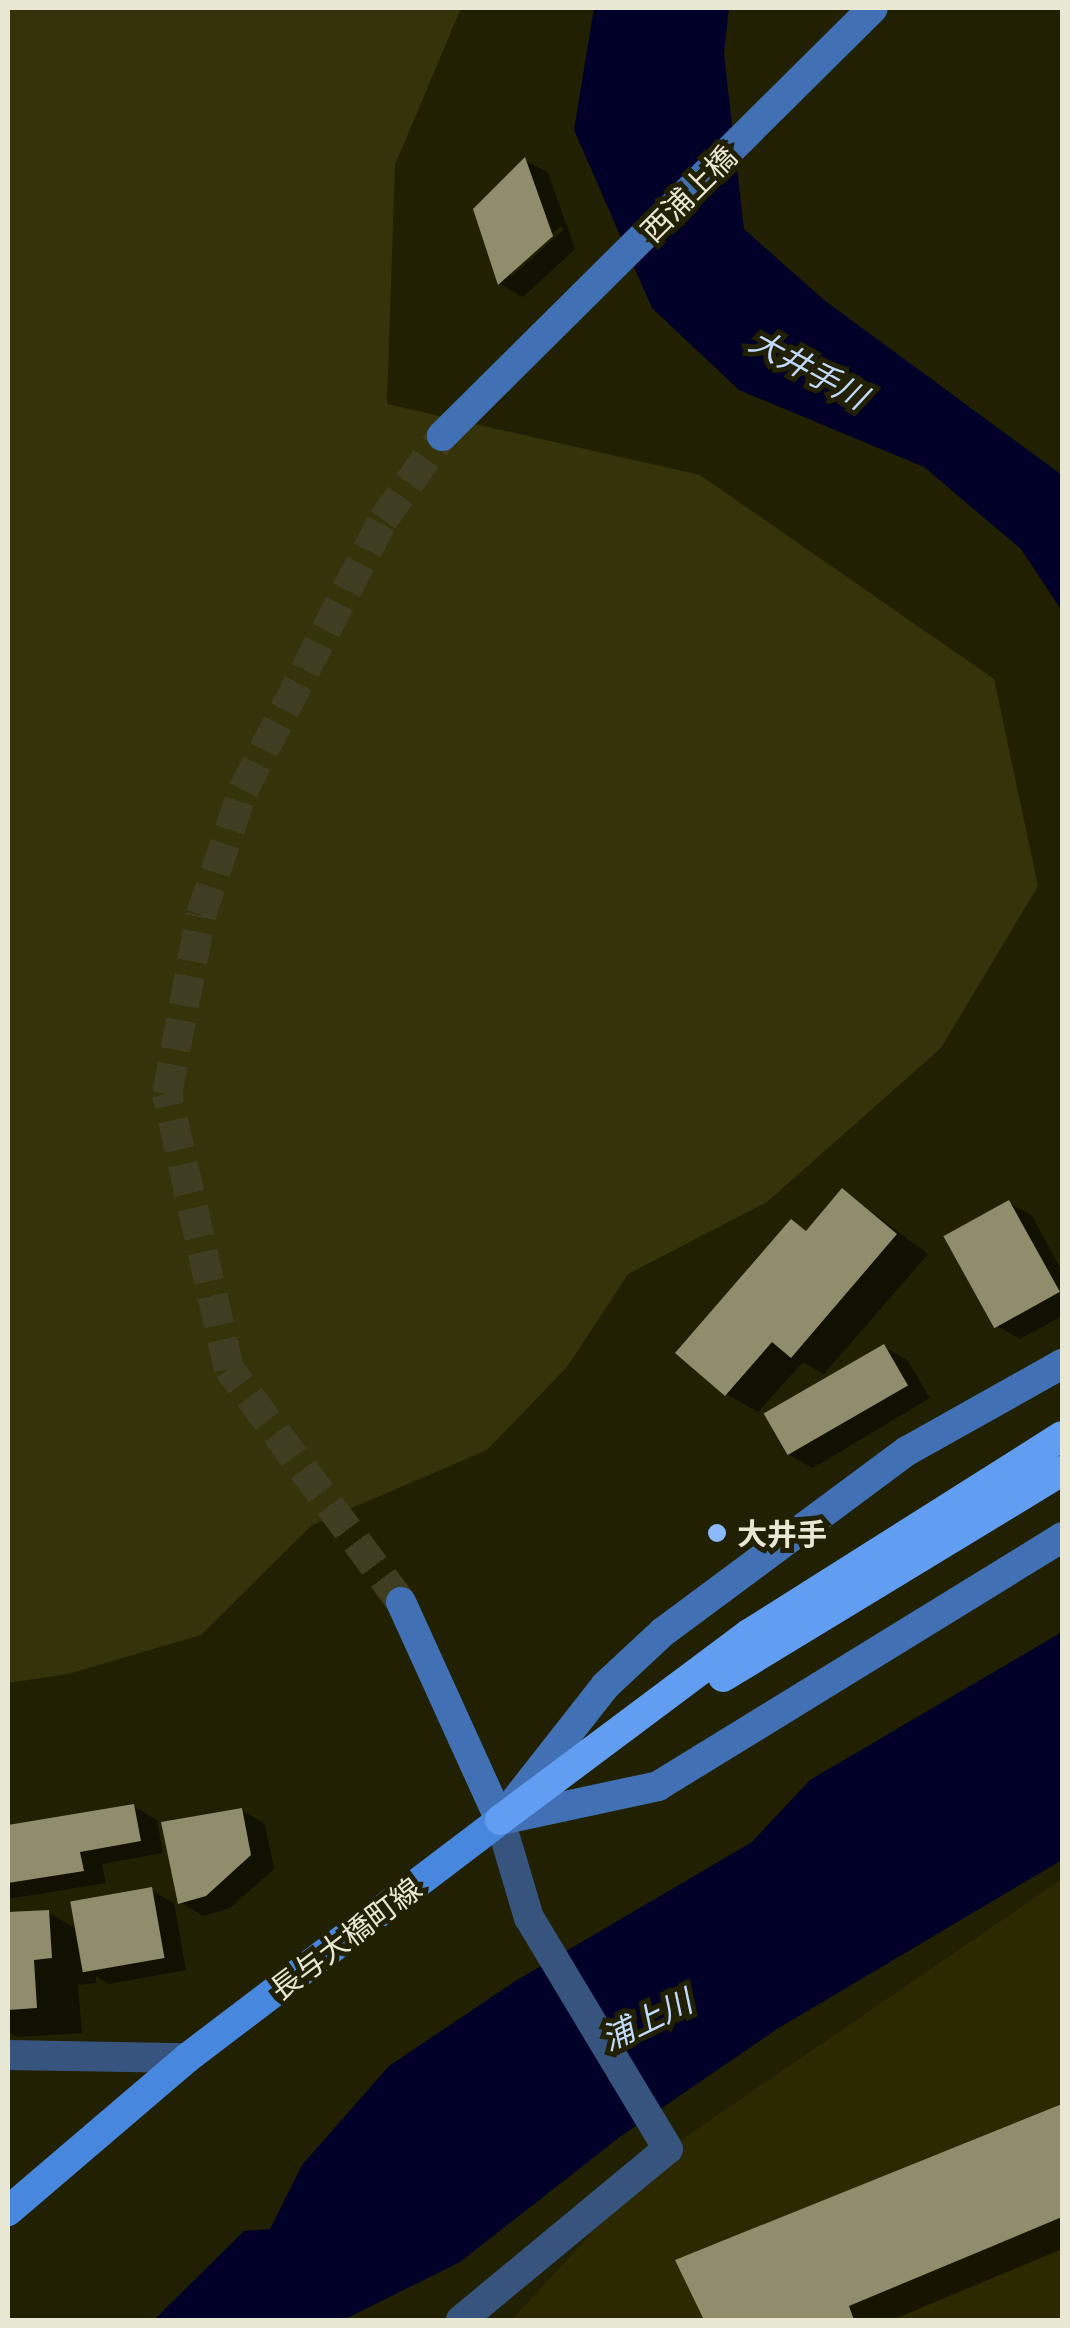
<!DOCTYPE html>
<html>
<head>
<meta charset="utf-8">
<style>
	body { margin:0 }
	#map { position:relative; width:1070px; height:2328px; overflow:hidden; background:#222002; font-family:"Exo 2","Noto Sans JP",sans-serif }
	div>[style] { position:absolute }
	.built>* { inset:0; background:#2c2900 }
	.green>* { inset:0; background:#35330a }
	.water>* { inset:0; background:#000028 }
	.shadow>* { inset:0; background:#0007 }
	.building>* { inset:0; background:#8f8d6b; transform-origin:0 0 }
	.secondary-tunnel>* { height:30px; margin-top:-15px; transform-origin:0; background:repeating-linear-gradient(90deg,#403e22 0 30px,transparent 0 45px) }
	.street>* { height:30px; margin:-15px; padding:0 15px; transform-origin:15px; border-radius:15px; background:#36547e }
	.secondary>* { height:30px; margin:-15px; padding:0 15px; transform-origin:15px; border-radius:15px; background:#4171b4 }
	.primary>* { height:30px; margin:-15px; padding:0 15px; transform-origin:15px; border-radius:15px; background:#4887de }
	.highway>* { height:30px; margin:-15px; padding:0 15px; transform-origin:15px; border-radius:15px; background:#619df1 }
	.dots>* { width:28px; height:28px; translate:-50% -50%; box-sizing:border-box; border:5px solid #222002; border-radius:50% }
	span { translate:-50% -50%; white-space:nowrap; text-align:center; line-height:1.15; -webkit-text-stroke:10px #222002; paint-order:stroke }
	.street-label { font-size:30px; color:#e7e7d4 }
	.poi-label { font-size:30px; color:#e7e7d4; font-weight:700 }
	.left { translate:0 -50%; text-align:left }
	.water-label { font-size:32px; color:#c0dafe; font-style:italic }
	.frame { position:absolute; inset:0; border:10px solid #e7e7d4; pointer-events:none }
</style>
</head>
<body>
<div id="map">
	<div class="built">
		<div style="clip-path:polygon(1062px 1879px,1062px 2320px,512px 2320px,668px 2149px)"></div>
	</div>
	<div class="green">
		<div style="clip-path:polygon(8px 8px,461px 8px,395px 165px,387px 404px,700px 475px,994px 679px,1038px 886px,941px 1048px,767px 1202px,628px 1274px,567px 1367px,487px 1450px,312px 1525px,201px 1635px,68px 1674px,8px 1683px)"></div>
	</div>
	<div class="water">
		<div style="clip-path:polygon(594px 8px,729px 8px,724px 54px,744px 229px,824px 300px,1062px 475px,1062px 611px,1021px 549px,924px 467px,739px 390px,652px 308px,574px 130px)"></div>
		<div style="clip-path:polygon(1062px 1632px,1062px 1860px,777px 2029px,621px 2136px,460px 2262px,343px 2320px,154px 2320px,244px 2231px,270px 2229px,302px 2165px,389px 2066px,517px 1980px,752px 1842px,810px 1780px)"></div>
	</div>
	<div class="shadow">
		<div style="clip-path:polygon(evenodd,525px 160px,548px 173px,575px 249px,523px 297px,500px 284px,476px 210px,525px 160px,561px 226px,564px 229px,511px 277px,511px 270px,561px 226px)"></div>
		<div style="clip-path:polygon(843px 1191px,928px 1254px,824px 1374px,803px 1362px,758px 1412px,726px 1394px,792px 1222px,808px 1232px)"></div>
		<div style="clip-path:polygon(1009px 1203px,1032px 1216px,1062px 1271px,1062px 1316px,1020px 1339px,997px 1326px)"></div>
		<div style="clip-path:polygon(884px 1347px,907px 1360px,930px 1398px,813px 1468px,790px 1455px)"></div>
		<div style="clip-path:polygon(134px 1807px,157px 1820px,163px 1853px,102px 1864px,106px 1883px,8px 1899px,8px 1828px)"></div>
		<div style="clip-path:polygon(242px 1810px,265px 1824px,274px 1869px,230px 1908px,203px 1916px,180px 1902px)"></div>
		<div style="clip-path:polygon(151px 1890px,174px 1903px,186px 1970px,109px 1984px,96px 1976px,96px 1983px,78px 1985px,82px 2033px,17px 2037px,8px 2032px,8px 1915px,48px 1912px,78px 1930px)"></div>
		<div style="clip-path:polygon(1062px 2107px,1062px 2249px,892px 2320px,707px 2320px,679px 2262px)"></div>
	</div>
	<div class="building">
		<div style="clip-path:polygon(525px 157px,553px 236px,498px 285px,473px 209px)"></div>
		<div style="clip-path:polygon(842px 1188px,897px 1234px,791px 1358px,772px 1342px,725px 1396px,675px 1353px,791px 1219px,806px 1231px)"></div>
		<div style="left:1009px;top:1200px;width:105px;height:75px;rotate:61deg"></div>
		<div style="left:884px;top:1344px;width:48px;height:139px;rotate:60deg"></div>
		<div style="clip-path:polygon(134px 1804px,141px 1841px,80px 1852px,84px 1871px,8px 1883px,8px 1825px)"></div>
		<div style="clip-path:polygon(242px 1808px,251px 1855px,206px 1896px,178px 1904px,161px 1822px)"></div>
		<div style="left:152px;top:1887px;width:72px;height:83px;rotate:80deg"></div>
		<div style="clip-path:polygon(49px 1910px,52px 1958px,34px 1960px,37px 2008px,8px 2010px,8px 1912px)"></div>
		<div style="clip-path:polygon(1062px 2104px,1062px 2217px,849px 2306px,854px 2320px,704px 2320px,675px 2260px)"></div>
	</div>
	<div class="secondary-tunnel">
		<div style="left:401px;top:1602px;width:290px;rotate:-126.4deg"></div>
		<div style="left:229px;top:1369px;width:282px;rotate:-102.7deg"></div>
		<div style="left:167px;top:1094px;width:182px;rotate:-79.2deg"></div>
		<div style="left:201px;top:915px;width:132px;rotate:-71.4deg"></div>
		<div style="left:243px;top:790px;width:304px;rotate:-62.6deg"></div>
		<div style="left:383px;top:520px;width:103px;rotate:-54.9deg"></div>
	</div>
	<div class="street">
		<div style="left:8px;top:2055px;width:179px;rotate:1deg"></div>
		<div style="left:461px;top:2320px;width:268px;rotate:-39.6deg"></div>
		<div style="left:668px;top:2149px;width:270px;rotate:-121deg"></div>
		<div style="left:529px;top:1918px;width:102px;rotate:-106.5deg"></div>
	</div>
	<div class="secondary">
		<div style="left:442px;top:436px;width:607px;rotate:-44.8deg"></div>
		<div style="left:401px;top:1602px;width:239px;rotate:65.6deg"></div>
		<div style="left:511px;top:1806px;width:152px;rotate:-51.9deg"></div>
		<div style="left:605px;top:1686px;width:79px;rotate:-43deg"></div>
		<div style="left:663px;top:1632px;width:304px;rotate:-36.6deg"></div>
		<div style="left:907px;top:1451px;width:178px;rotate:-29.3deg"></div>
		<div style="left:500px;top:1820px;width:162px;rotate:-12.1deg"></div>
		<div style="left:658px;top:1786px;width:475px;rotate:-31.6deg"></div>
	</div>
	<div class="primary">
		<div style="left:8px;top:2211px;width:235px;rotate:-40.5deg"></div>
		<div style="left:187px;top:2058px;width:393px;rotate:-37.2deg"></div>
	</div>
	<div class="highway">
		<div style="left:723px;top:1677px;width:397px;rotate:-31.3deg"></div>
		<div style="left:500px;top:1820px;width:311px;rotate:-36.8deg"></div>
		<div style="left:749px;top:1634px;width:370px;rotate:-32.3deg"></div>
	</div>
	<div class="dots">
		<div style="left:717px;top:1533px;background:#8abafc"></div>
	</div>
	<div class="street-label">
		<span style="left:688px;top:193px;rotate:-45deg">西浦上橋</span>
		<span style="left:345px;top:1938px;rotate:-37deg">長与大橋町線</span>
	</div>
	<div class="poi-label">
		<span class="left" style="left:737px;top:1533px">大井手</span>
	</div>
	<div class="water-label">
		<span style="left:809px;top:368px;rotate:29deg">大井手川</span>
		<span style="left:646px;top:2019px;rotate:-26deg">浦上川</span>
	</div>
	<div class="frame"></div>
</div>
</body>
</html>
